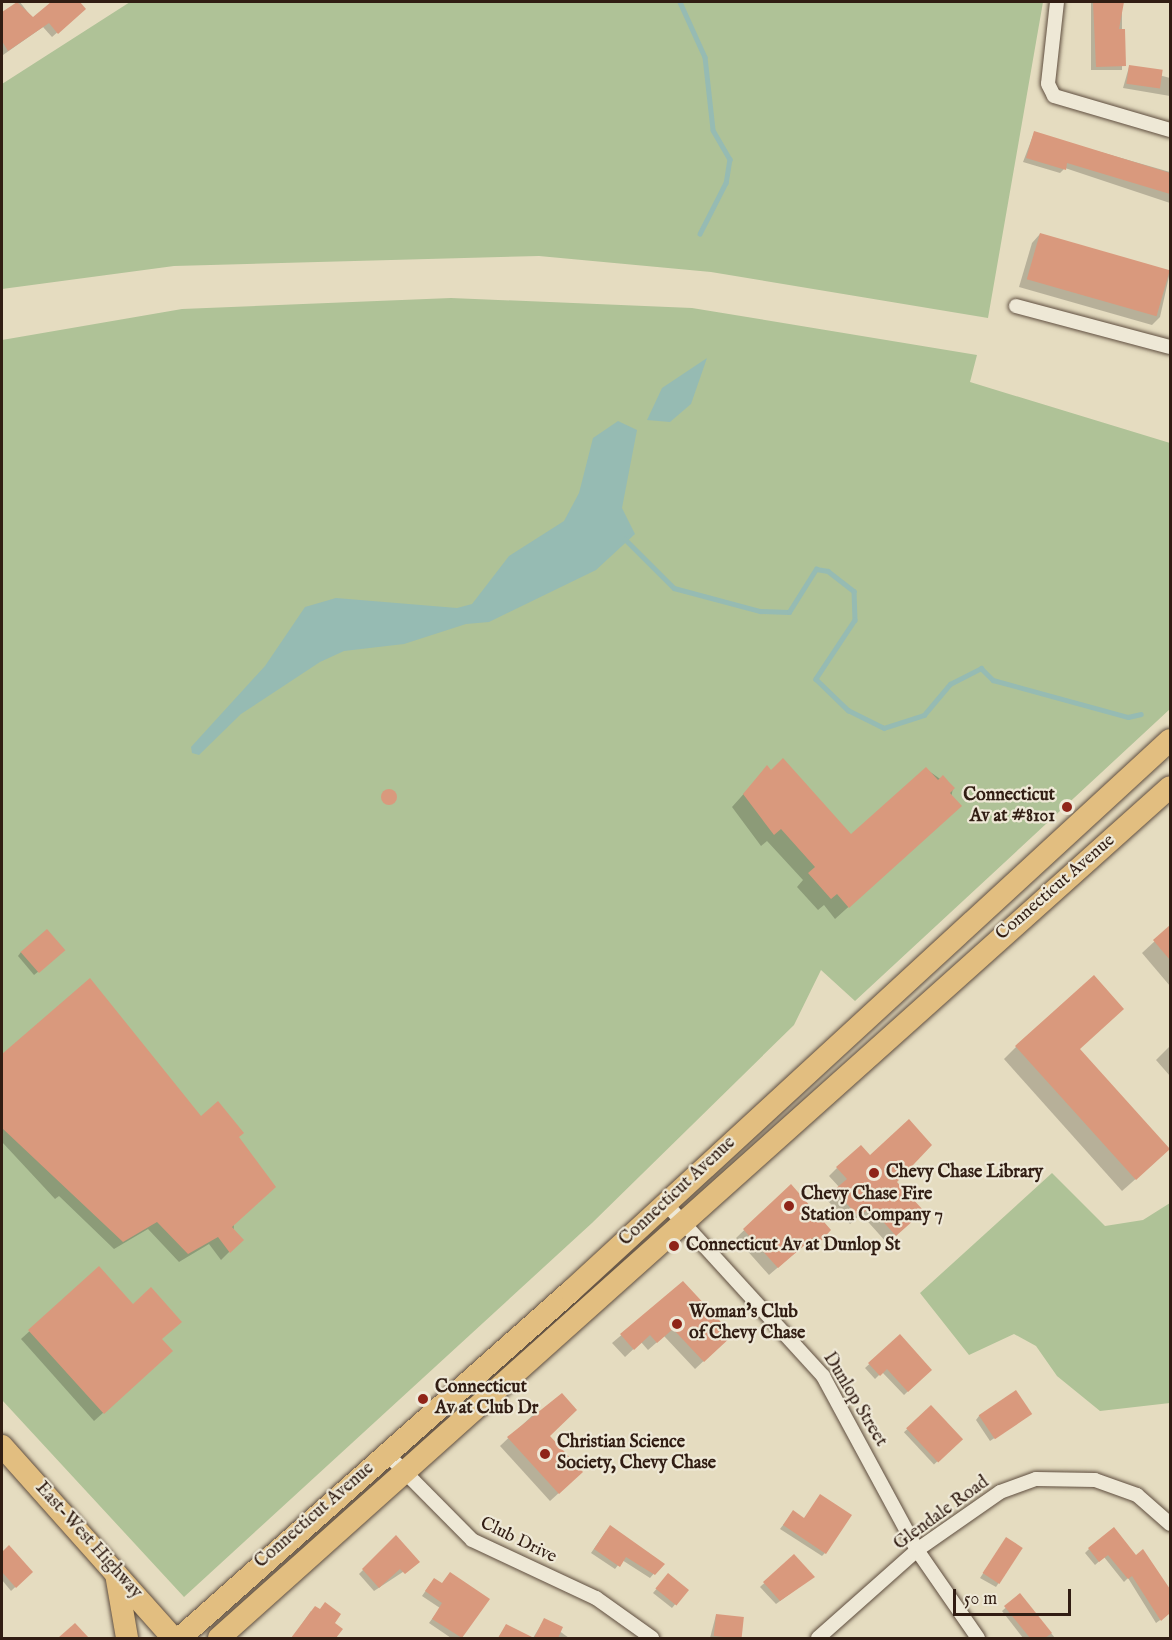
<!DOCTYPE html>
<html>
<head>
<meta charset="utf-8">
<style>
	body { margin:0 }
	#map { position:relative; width:1172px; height:1640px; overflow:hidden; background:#e5dcc0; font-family:"IM FELL English",serif }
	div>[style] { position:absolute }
	.green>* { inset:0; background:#afc297 }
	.water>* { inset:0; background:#96bbb3 }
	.shadow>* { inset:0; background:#0003; transform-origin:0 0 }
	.stream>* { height:4.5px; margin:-2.25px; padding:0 2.25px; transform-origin:2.25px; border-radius:2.25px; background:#96bbb3 }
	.building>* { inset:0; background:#d9997d; transform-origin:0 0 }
	.round { border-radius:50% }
	.roads { filter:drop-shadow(0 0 2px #5e4d3e) drop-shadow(0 0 2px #5e4d3e) }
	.minor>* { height:14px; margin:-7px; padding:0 7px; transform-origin:7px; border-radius:7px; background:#eee8d6 }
	.primary>* { height:22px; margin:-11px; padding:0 11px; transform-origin:11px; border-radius:11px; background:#e2be80 }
	.dots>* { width:16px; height:16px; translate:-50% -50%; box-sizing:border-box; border:3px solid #eee8d6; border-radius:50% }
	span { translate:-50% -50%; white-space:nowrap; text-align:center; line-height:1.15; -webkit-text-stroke:4.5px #eee8d6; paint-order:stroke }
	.poi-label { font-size:18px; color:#311d13; font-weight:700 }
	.right { translate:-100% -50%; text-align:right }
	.left { translate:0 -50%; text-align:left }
	.street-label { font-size:18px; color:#311d13 }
	.frame { position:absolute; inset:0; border:3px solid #311d13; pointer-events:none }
	.scale { position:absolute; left:953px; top:1589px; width:118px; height:27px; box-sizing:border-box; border:3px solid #311d13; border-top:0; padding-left:8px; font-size:18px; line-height:21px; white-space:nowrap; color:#311d13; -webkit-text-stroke:4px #eee8d6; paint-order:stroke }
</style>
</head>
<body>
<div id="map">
	<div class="green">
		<div style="clip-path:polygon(130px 2px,1043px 2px,988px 318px,711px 272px,539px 256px,174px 266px,2px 289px,2px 84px)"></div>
		<div style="clip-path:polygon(451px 298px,692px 308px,977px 355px,970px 382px,1170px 443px,1170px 709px,855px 1001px,821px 970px,794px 1025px,592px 1223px,184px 1597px,2px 1400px,2px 340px,182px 309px)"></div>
		<div style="clip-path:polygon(1052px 1173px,1105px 1226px,1143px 1220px,1170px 1203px,1170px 1403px,1100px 1411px,1057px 1376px,1036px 1346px,1014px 1334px,969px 1355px,920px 1293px)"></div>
	</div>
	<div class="water">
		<div style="clip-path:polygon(707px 358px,691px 404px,670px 422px,647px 420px,662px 388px)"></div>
		<div style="clip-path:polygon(618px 421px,637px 430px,622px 508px,635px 534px,596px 570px,489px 622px,466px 624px,404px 644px,344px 651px,320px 662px,241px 714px,199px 755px,192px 753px,191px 747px,265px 666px,305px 607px,336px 598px,457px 608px,472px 604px,509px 556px,564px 521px,579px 493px,593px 438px)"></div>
	</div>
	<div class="shadow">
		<div style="clip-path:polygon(20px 2px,33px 19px,53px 2px,78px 2px,84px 9px,52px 37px,43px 27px,3px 55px,2px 14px)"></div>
		<div style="left:1091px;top:2px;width:31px;height:68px"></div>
		<div style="clip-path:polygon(1129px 67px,1170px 78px,1170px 96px,1123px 88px)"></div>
		<div style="clip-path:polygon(1034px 133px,1170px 172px,1170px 203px,1065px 168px,1060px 173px,1023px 162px)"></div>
		<div style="clip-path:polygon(1040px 234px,1170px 272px,1160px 317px,1152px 325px,1019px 287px,1032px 243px)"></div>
		<div style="clip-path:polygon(767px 768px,851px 836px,926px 769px,953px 788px,947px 818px,835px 919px,824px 905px,818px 910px,797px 887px,803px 880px,767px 841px,761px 846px,732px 807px)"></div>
		<div style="left:388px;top:790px;width:9px;height:10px;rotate:32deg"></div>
		<div style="clip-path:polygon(1170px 927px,1170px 986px,1142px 953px)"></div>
		<div style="clip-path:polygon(21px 952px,60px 954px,34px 975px,18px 956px)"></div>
		<div style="clip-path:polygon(90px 980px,201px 1118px,237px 1138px,233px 1248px,221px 1260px,209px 1244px,179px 1262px,148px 1229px,114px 1249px,59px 1196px,55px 1199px,2px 1142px,2px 1056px)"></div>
		<div style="clip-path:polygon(1170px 1046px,1170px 1076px,1156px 1060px)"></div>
		<div style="clip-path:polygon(1016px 1047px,1079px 1049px,1156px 1161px,1122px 1191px,1004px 1059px)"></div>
		<div style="clip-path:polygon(837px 1168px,895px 1182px,914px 1219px,887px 1243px,861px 1214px,850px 1224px,827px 1200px,840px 1188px,829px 1176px)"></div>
		<div style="clip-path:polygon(790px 1186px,829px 1230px,810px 1250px,804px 1245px,769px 1275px,736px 1238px)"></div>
		<div style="clip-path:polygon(99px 1268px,161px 1340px,163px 1359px,94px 1421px,21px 1339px)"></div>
		<div style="clip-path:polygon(683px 1283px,723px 1343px,695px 1369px,664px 1336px,648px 1350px,641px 1342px,625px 1357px,612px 1343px)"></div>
		<div style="clip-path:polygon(899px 1337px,930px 1370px,904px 1395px,882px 1372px,875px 1379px,865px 1368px)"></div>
		<div style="left:931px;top:1407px;width:44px;height:37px;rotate:47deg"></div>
		<div style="clip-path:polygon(536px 1412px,573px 1480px,550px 1501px,500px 1446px)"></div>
		<div style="clip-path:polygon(979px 1416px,1026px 1417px,990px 1441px,976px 1420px)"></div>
		<div style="clip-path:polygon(793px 1512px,825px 1553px,822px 1556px,780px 1529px)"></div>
		<div style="clip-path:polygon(606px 1531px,662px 1564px,650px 1578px,622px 1560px,615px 1569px,591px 1553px)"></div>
		<div style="clip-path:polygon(396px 1537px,418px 1562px,374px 1591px,359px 1574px)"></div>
		<div style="clip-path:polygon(1003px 1543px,1021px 1548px,996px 1587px,980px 1578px)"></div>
		<div style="clip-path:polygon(9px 1547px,31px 1572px,11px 1591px,2px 1580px,2px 1554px)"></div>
		<div style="clip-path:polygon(1089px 1549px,1136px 1557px,1143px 1551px,1170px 1591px,1170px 1613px,1156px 1623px,1128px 1578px,1124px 1582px,1104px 1557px,1095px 1565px,1085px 1553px)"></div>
		<div style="clip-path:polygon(794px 1556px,813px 1577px,776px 1604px,760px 1587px)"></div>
		<div style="clip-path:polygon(665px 1579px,687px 1590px,672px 1608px,653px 1593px)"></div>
		<div style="clip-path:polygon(431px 1583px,488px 1600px,461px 1638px,451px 1638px,429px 1623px,440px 1608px,422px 1596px)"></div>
		<div style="clip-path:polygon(1020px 1595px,1055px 1638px,1023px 1638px,1002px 1611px)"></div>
		<div style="clip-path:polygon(311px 1611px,341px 1629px,334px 1638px,292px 1638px)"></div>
		<div style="clip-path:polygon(716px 1615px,742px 1618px,740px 1638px,710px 1638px)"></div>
		<div style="clip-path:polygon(544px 1620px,569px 1638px,533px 1638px)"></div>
		<div style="clip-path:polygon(506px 1626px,532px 1638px,498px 1638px)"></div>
	</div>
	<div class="stream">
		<div style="left:680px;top:2px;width:60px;rotate:65.6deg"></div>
		<div style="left:705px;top:57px;width:73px;rotate:83.7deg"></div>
		<div style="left:713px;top:130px;width:34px;rotate:60deg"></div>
		<div style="left:730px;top:159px;width:24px;rotate:99deg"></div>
		<div style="left:726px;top:183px;width:57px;rotate:117deg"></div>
		<div style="left:625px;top:539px;width:69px;rotate:45deg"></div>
		<div style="left:674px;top:588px;width:89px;rotate:15deg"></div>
		<div style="left:760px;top:611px;width:29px;rotate:2deg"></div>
		<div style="left:789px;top:612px;width:51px;rotate:-57.9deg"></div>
		<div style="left:816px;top:569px;width:12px;rotate:9deg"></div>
		<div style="left:828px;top:571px;width:33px;rotate:38deg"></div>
		<div style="left:854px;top:591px;width:29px;rotate:88deg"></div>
		<div style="left:855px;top:620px;width:71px;rotate:123.5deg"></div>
		<div style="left:816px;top:679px;width:45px;rotate:44.1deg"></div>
		<div style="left:848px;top:710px;width:40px;rotate:26.6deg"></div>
		<div style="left:884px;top:728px;width:42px;rotate:-18deg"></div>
		<div style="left:924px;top:715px;width:40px;rotate:-50deg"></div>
		<div style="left:950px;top:684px;width:35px;rotate:-27deg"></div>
		<div style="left:981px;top:668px;width:17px;rotate:45deg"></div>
		<div style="left:993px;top:680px;width:140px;rotate:15.3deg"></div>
		<div style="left:1128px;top:717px;width:13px;rotate:-13deg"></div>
	</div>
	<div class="building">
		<div style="clip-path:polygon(17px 2px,33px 17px,51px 2px,80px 2px,86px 9px,58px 34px,49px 23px,8px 51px,2px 41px,2px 12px)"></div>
		<div style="clip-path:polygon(1093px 2px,1124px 2px,1119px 29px,1125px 29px,1126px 66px,1096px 67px)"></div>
		<div style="left:1129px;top:65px;width:34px;height:19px;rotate:8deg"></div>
		<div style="clip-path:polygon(1034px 131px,1170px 173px,1170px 194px,1067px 163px,1066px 170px,1026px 158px)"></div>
		<div style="left:1040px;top:233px;width:135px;height:48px;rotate:16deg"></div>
		<div style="clip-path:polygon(783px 758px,851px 834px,926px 767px,938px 780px,943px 775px,949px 782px,955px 788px,950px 793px,962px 806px,849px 908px,837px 894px,831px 899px,808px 873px,815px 867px,781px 829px,774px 835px,743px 794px,767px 765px,771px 770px)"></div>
		<div class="round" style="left:381px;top:789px;width:16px;height:16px"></div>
		<div style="clip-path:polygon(1170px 925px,1170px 960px,1153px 940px)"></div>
		<div style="left:47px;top:929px;width:28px;height:35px;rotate:49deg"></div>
		<div style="clip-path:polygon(1094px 975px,1124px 1009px,1080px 1049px,1170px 1149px,1136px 1180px,1015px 1046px)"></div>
		<div style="clip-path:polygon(90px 978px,201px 1116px,218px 1101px,244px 1133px,239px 1137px,276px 1187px,232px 1227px,244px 1240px,230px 1253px,218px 1237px,188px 1254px,157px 1222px,123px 1242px,2px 1128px,2px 1054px)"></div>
		<div style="clip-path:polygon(909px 1119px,932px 1145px,897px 1182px,924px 1211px,896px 1236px,870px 1207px,859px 1217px,834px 1190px,847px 1179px,836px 1167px,861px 1145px,870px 1155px)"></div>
		<div style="clip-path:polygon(791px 1184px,831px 1230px,819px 1243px,814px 1237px,778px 1268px,743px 1229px)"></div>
		<div style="clip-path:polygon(99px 1266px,133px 1304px,151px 1287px,182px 1322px,162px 1339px,173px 1351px,104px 1414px,28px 1330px)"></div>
		<div style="clip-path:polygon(683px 1281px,733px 1335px,704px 1362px,673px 1329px,657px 1343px,650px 1335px,634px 1350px,620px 1334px)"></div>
		<div style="clip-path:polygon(900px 1334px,932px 1370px,908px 1392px,887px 1369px,880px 1376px,868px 1363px)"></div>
		<div style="left:1016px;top:1390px;width:29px;height:45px;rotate:56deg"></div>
		<div style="clip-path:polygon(562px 1393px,577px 1410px,550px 1436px,583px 1472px,559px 1494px,507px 1437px)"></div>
		<div style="left:931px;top:1405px;width:47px;height:34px;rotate:47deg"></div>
		<div style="clip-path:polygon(820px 1494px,852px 1515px,826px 1554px,783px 1525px,793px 1510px,804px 1518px)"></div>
		<div style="clip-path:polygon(610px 1525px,665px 1564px,655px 1575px,626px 1557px,620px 1567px,594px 1549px)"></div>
		<div style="clip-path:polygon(1114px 1527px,1136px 1555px,1143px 1549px,1170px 1589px,1170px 1613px,1161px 1621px,1132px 1576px,1128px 1579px,1108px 1555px,1099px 1562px,1088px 1548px)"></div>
		<div style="clip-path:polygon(396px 1535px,420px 1562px,405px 1574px,400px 1569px,379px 1588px,362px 1569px)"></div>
		<div style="left:1006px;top:1537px;width:20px;height:43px;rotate:33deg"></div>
		<div style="clip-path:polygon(9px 1545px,33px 1572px,16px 1588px,2px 1572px,2px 1552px)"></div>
		<div style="clip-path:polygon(794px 1554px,815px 1577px,780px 1601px,763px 1582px)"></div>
		<div style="clip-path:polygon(450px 1572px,490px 1599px,462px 1638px,432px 1619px,442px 1603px,425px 1591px,434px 1578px,442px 1583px)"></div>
		<div style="left:668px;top:1573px;width:27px;height:20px;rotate:39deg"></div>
		<div style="clip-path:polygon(1020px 1593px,1052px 1633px,1045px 1638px,1030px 1638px,1004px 1606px)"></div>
		<div style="clip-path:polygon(325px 1602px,341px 1614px,335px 1623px,343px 1629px,336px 1638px,291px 1638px,315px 1606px,320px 1609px)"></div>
		<div style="left:716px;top:1614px;width:28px;height:22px;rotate:6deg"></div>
		<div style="clip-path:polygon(544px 1618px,563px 1627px,558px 1638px,498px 1638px,506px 1624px,534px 1638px)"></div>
		<div style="clip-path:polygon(75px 1623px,89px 1638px,58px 1638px)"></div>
	</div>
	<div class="roads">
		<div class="minor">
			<div style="left:1057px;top:2px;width:82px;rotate:96.3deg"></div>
			<div style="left:1048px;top:84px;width:13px;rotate:63deg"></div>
			<div style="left:1054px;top:96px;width:121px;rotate:16.3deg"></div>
			<div style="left:1016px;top:306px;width:159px;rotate:14.9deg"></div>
			<div style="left:666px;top:1204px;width:233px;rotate:47.6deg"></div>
			<div style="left:823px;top:1376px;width:198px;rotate:61.6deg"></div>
			<div style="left:917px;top:1550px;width:107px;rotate:55.3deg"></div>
			<div style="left:386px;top:1453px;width:122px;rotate:45.3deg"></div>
			<div style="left:472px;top:1540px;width:137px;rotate:25.1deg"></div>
			<div style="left:596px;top:1598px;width:69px;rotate:35.5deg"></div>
			<div style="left:818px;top:1638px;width:132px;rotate:-41.6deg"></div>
			<div style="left:917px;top:1550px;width:101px;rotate:-34.9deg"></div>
			<div style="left:1000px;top:1492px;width:38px;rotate:-20deg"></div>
			<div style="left:1036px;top:1479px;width:59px;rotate:1deg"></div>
			<div style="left:1095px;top:1480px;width:45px;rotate:19.7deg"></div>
			<div style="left:1137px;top:1495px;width:44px;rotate:41.3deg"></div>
		</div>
		<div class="primary">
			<div style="left:2px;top:1446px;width:257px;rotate:48.3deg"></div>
			<div style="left:116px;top:1574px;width:65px;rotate:80.2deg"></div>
			<div style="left:180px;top:1638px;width:523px;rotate:-41.59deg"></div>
			<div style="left:571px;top:1291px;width:814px;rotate:-42.61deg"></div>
			<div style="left:219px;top:1638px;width:1276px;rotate:-41.82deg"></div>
		</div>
	</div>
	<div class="dots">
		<div style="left:1067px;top:807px;background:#8f2418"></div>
		<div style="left:874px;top:1173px;background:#8f2418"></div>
		<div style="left:789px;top:1206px;background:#8f2418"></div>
		<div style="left:674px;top:1246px;background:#8f2418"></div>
		<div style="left:677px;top:1324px;background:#8f2418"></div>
		<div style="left:423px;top:1399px;background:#8f2418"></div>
		<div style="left:545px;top:1454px;background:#8f2418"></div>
	</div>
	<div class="poi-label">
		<span class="right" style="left:1055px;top:807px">Connecticut<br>Av at #8101</span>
		<span class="left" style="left:886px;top:1173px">Chevy Chase Library</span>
		<span class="left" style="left:801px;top:1206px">Chevy Chase Fire<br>Station Company 7</span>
		<span class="left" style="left:686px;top:1246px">Connecticut Av at Dunlop St</span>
		<span class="left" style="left:689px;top:1324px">Woman's Club<br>of Chevy Chase</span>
		<span class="left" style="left:435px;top:1399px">Connecticut<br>Av at Club Dr</span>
		<span class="left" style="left:557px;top:1454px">Christian Science<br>Society, Chevy Chase</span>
	</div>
	<div class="street-label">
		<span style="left:1056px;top:888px;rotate:-41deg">Connecticut Avenue</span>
		<span style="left:678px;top:1192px;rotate:-43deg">Connecticut Avenue</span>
		<span style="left:854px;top:1400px;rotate:59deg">Dunlop Street</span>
		<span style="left:942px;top:1514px;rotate:-36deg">Glendale Road</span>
		<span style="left:315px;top:1516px;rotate:-41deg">Connecticut Avenue</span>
		<span style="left:88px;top:1541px;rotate:48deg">East-West Highway</span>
		<span style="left:518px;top:1541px;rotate:26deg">Club Drive</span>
	</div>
	<div class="frame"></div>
	<div class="scale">50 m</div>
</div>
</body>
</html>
